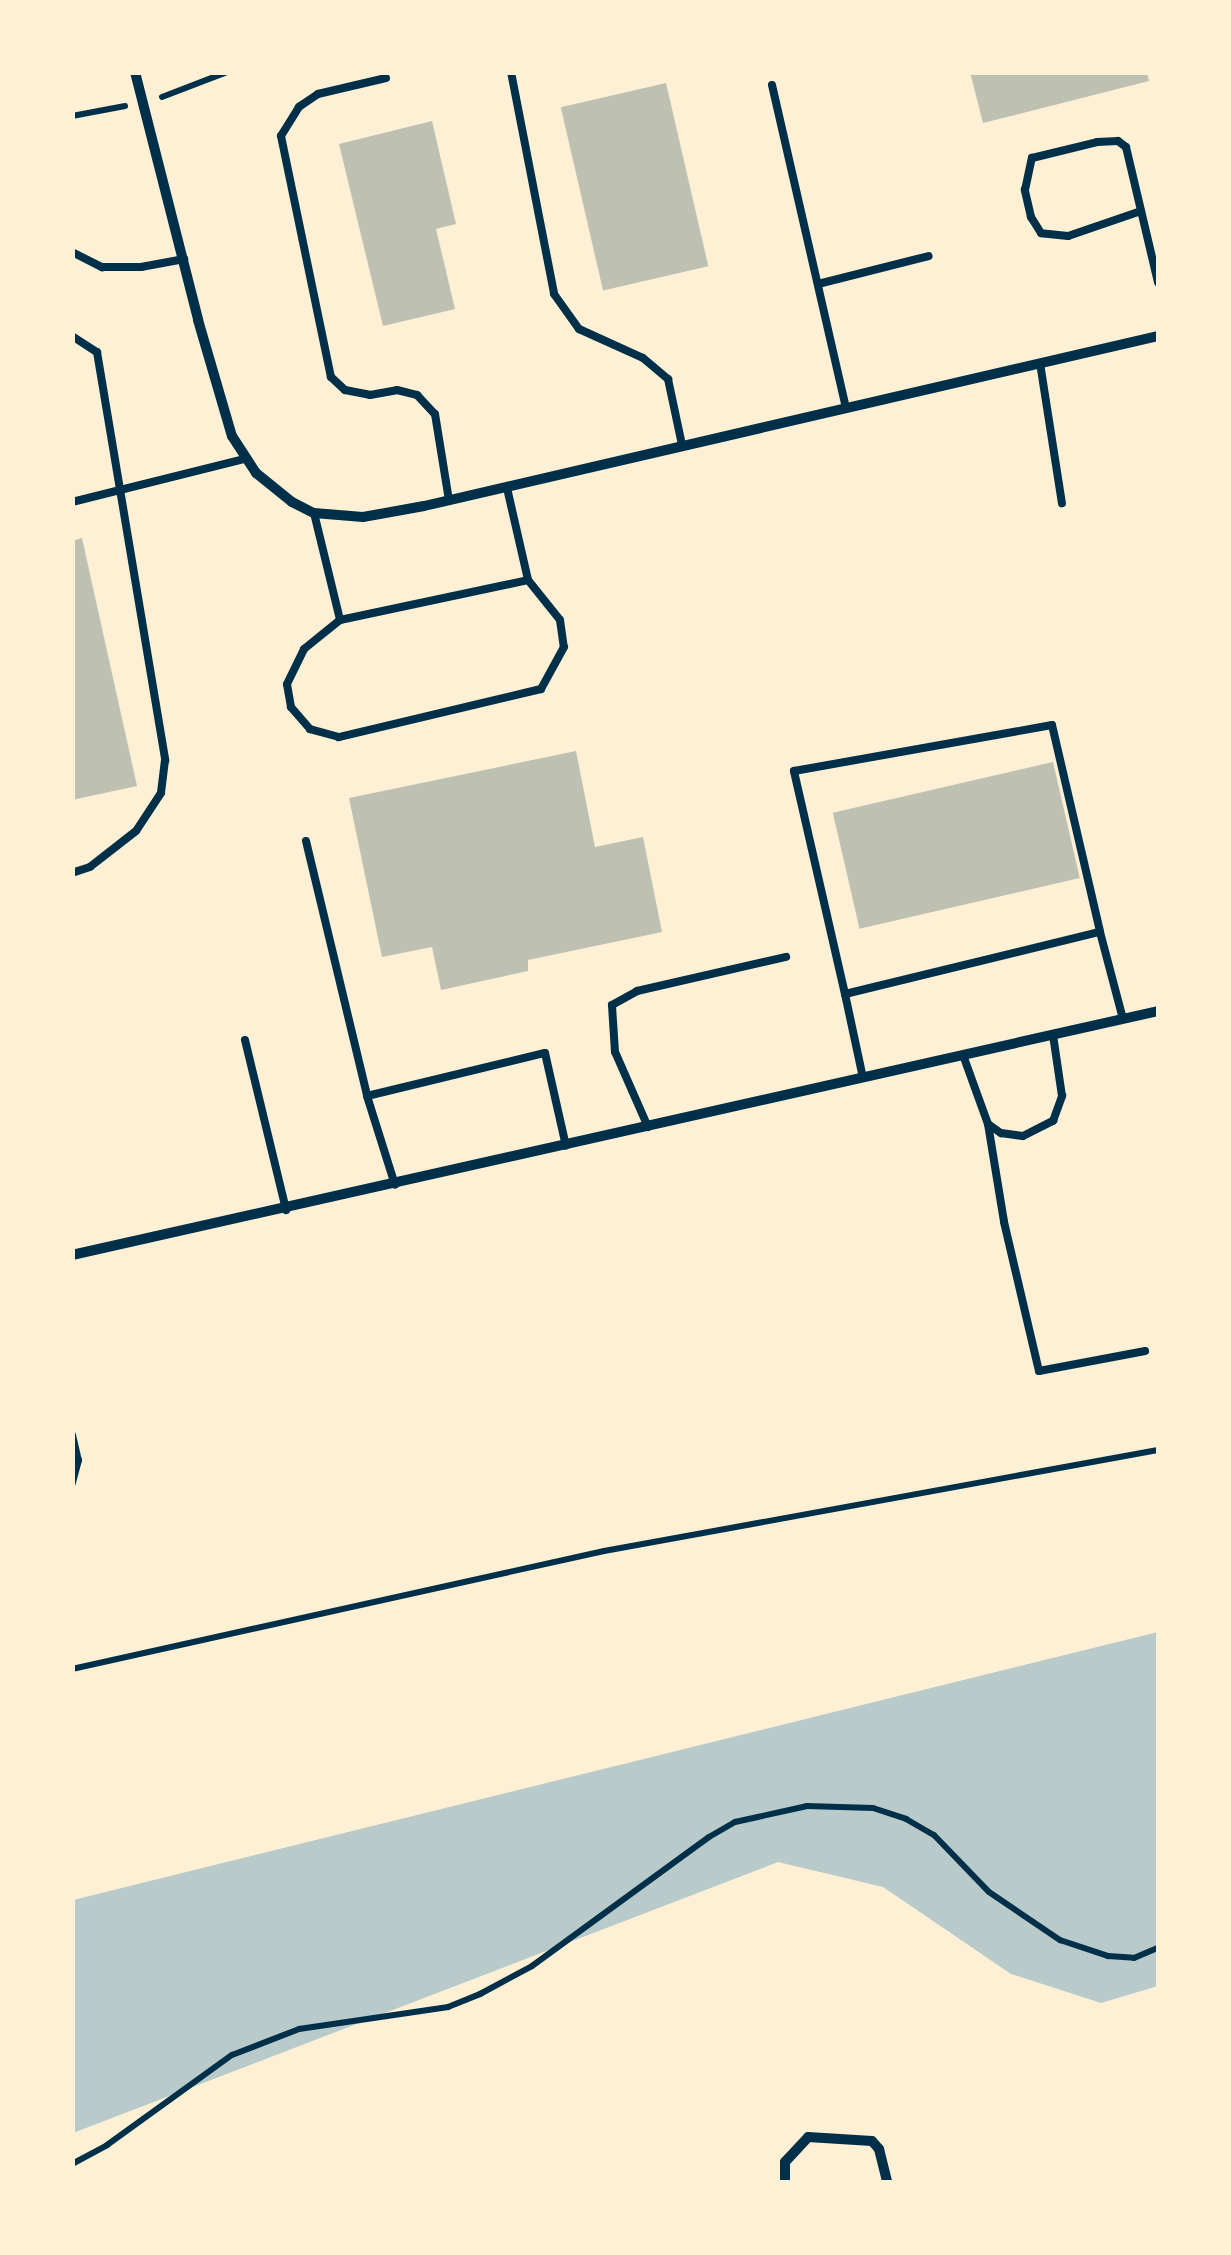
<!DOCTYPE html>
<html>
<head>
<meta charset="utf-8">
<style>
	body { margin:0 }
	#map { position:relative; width:1231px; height:2255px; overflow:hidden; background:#fdf0d5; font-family:Cabin,sans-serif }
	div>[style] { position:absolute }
	.green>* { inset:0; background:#b9caca }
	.building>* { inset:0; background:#bec0b2; transform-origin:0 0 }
	.path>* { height:6px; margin:-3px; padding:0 3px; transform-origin:3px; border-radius:3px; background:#003049 }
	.service>* { height:8px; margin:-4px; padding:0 4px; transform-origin:4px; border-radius:4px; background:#003049 }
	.minor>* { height:10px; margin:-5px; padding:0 5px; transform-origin:5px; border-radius:5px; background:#003049 }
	span { translate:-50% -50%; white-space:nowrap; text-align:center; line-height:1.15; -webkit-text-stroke:10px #fdf0d5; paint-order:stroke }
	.frame { position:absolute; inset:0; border:75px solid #fdf0d5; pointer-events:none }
</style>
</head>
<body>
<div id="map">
	<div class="green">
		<div style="clip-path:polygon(1158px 1632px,1158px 1986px,1101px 2003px,1011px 1974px,883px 1887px,778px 1862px,73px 2133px,73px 1900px)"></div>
	</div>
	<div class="building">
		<div style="clip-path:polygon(970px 72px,1147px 72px,1149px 81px,983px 123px)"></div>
		<div style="left:666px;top:83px;width:188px;height:108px;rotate:77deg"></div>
		<div style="clip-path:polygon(432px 121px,456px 224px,436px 229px,455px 309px,383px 326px,339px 144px)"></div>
		<div style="clip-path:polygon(82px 538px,137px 786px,72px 800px,72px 541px)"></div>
		<div style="clip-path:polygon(576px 751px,595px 847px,643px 837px,662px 932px,528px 960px,528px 971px,441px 990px,432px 947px,382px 957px,349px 798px)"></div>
		<div style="left:1053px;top:762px;width:119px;height:226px;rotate:77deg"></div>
	</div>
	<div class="path">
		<div style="left:162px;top:97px;width:70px;rotate:-21deg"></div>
		<div style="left:72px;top:116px;width:54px;rotate:-10.7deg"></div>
		<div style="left:72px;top:1669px;width:545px;rotate:-12.51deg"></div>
		<div style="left:604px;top:1551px;width:563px;rotate:-10.33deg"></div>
		<div style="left:72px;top:2164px;width:40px;rotate:-28deg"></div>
		<div style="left:107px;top:2145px;width:154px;rotate:-35.8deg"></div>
		<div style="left:232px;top:2055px;width:72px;rotate:-21.2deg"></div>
		<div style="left:299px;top:2029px;width:151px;rotate:-8.4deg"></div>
		<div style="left:448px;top:2007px;width:35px;rotate:-22deg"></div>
		<div style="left:480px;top:1994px;width:59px;rotate:-28.3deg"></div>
		<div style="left:532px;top:1966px;width:219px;rotate:-36.1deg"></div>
		<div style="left:709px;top:1837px;width:30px;rotate:-30deg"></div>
		<div style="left:735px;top:1822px;width:74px;rotate:-12.5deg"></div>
		<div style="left:807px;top:1806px;width:66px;rotate:1.7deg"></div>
		<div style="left:873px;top:1808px;width:35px;rotate:18deg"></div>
		<div style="left:906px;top:1819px;width:32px;rotate:30deg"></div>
		<div style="left:934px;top:1835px;width:79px;rotate:46deg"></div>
		<div style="left:989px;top:1892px;width:86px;rotate:34.1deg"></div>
		<div style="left:1060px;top:1940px;width:51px;rotate:18.4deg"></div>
		<div style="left:1108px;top:1956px;width:26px;rotate:4deg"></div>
		<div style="left:1134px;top:1958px;width:26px;rotate:-23deg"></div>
	</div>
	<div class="service">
		<div style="left:511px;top:72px;width:226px;rotate:79deg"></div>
		<div style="left:554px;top:294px;width:43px;rotate:54.5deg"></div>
		<div style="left:579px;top:329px;width:70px;rotate:24.4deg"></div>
		<div style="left:643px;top:358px;width:33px;rotate:40deg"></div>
		<div style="left:668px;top:379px;width:67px;rotate:78deg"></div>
		<div style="left:386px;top:78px;width:70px;rotate:166.8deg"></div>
		<div style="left:318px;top:94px;width:23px;rotate:146deg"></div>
		<div style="left:299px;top:107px;width:34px;rotate:122deg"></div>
		<div style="left:281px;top:136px;width:246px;rotate:78.3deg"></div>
		<div style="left:331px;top:377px;width:19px;rotate:43deg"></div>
		<div style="left:345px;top:390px;width:25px;rotate:11deg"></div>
		<div style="left:370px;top:395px;width:27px;rotate:-10deg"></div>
		<div style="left:397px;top:390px;width:21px;rotate:14deg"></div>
		<div style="left:417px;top:395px;width:26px;rotate:47deg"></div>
		<div style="left:435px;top:414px;width:87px;rotate:80.8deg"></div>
		<div style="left:772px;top:85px;width:330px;rotate:77.1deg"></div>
		<div style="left:1141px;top:211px;width:77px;rotate:161.1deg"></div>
		<div style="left:1068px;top:236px;width:27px;rotate:-174deg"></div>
		<div style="left:1041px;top:233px;width:19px;rotate:-122deg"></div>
		<div style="left:1031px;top:217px;width:28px;rotate:-103deg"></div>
		<div style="left:1025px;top:190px;width:33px;rotate:-78deg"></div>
		<div style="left:1032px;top:158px;width:67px;rotate:-13.8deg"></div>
		<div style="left:1097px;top:142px;width:21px;rotate:-3deg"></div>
		<div style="left:1118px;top:141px;width:10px;rotate:37deg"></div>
		<div style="left:1126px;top:147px;width:139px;rotate:76.7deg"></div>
		<div style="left:72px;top:252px;width:34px;rotate:27deg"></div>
		<div style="left:102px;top:267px;width:39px"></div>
		<div style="left:141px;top:267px;width:44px;rotate:-10.5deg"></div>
		<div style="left:818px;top:284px;width:114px;rotate:-14.2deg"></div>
		<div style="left:72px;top:336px;width:30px;rotate:33deg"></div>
		<div style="left:97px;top:352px;width:414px;rotate:80.5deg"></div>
		<div style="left:165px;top:760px;width:33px;rotate:97deg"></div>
		<div style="left:161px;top:793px;width:45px;rotate:123.3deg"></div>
		<div style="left:136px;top:831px;width:58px;rotate:142deg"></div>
		<div style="left:90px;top:867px;width:19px;rotate:162deg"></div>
		<div style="left:1040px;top:363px;width:142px;rotate:81.1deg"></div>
		<div style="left:507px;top:488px;width:94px;rotate:77.1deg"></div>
		<div style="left:528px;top:580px;width:51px;rotate:51.3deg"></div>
		<div style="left:560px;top:620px;width:27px;rotate:82deg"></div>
		<div style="left:564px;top:647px;width:48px;rotate:118.7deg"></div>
		<div style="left:541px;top:689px;width:208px;rotate:166.6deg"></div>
		<div style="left:339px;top:737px;width:30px;rotate:-165deg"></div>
		<div style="left:310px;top:729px;width:29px;rotate:-131deg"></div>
		<div style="left:291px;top:707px;width:23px;rotate:-100deg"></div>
		<div style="left:287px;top:684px;width:39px;rotate:-64deg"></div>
		<div style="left:304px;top:649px;width:46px;rotate:-38.9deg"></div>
		<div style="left:340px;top:620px;width:192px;rotate:-12deg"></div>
		<div style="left:72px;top:502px;width:178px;rotate:-14deg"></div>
		<div style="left:314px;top:513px;width:110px;rotate:76.3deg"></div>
		<div style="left:306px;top:841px;width:262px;rotate:76.5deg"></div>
		<div style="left:367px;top:1096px;width:183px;rotate:-13.6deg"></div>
		<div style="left:545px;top:1053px;width:95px;rotate:77.3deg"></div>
		<div style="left:845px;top:994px;width:229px;rotate:-102.9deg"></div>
		<div style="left:794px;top:771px;width:262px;rotate:-10.1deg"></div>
		<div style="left:1052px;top:725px;width:212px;rotate:76.9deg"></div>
		<div style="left:245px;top:1040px;width:175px;rotate:76.4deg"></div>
		<div style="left:963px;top:1055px;width:73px;rotate:70.1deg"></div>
		<div style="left:988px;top:1124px;width:16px;rotate:35deg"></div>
		<div style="left:1001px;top:1133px;width:22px;rotate:8deg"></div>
		<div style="left:1023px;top:1136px;width:34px;rotate:-27deg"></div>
		<div style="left:1053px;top:1121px;width:27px;rotate:-70deg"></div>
		<div style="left:1062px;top:1096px;width:62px;rotate:-98.4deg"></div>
		<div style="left:863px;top:1078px;width:86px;rotate:-102.1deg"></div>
		<div style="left:845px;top:994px;width:262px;rotate:-13.7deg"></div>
		<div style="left:1100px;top:932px;width:90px;rotate:75.2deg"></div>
		<div style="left:367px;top:1096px;width:93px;rotate:72.5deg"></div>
		<div style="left:988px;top:1124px;width:99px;rotate:80.7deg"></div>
		<div style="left:1004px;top:1222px;width:153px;rotate:76.8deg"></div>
		<div style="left:1039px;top:1371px;width:108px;rotate:-10.7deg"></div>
		<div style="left:648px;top:1127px;width:82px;rotate:-113.7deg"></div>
		<div style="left:615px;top:1052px;width:47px;rotate:-93.7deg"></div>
		<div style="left:612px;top:1005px;width:29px;rotate:-29deg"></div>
		<div style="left:637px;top:991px;width:153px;rotate:-12.9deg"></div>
		<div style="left:72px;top:1435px;width:26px;rotate:77deg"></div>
		<div style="left:78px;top:1460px;width:24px;rotate:105deg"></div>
	</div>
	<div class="minor">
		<div style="left:135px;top:72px;width:256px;rotate:75.7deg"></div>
		<div style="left:198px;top:320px;width:121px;rotate:73.7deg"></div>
		<div style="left:232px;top:436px;width:44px;rotate:57deg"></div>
		<div style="left:256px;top:473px;width:46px;rotate:38.9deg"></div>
		<div style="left:292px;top:502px;width:25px;rotate:27deg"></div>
		<div style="left:314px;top:513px;width:49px;rotate:4.7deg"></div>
		<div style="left:363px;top:517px;width:62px;rotate:-10.2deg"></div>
		<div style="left:424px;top:506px;width:753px;rotate:-13.04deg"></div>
		<div style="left:72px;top:1255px;width:1113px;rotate:-12.66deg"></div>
		<div style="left:785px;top:2182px;width:20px;rotate:-90deg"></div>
		<div style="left:785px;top:2162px;width:34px;rotate:-47deg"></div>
		<div style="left:808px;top:2137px;width:64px;rotate:3.6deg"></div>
		<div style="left:872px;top:2141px;width:11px;rotate:49deg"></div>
		<div style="left:879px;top:2149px;width:34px;rotate:76deg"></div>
	</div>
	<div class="frame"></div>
</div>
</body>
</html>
